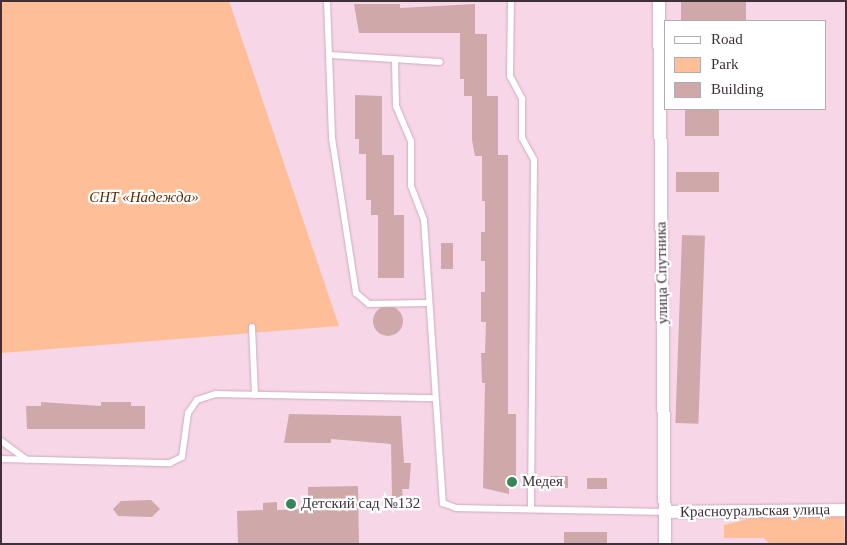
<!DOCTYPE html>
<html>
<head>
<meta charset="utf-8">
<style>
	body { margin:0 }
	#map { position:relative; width:847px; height:545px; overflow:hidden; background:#f7d6e8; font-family:"Times New Roman",serif }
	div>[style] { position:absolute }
	.green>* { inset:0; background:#febe97 }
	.building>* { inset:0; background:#cfa9a9; transform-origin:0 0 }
	.round { border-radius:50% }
	.roads { filter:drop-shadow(0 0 1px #ccacbd) drop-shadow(0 0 1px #ccacbd) }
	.lane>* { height:6px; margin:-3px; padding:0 3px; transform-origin:3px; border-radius:3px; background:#fff }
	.street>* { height:12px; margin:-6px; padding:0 6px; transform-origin:6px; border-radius:6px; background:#fff }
	.dots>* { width:14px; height:14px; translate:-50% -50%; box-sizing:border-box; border:2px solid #fff; border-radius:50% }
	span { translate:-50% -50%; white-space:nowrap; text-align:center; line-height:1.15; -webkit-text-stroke:4.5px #fff; paint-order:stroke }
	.park-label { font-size:15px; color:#5b2a04; font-style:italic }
	.street-label { font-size:15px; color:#3e3139 }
	.poi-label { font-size:15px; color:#3e3139 }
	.left { translate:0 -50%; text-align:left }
	.frame { position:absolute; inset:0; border:2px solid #3e3139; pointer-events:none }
	.legend { position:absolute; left:664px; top:20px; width:162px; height:90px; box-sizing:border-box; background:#fff; border:1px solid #b2adb0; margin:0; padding:6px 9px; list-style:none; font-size:15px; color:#3e3139 }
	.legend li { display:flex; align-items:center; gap:10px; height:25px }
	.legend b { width:25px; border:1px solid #b2adb0 }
</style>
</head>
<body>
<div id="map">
	<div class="green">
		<div style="clip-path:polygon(1px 1px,229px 1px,339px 326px,1px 353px)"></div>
		<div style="clip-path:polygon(771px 513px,844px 517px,845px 544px,769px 544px,764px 538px,724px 538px,724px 525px)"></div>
	</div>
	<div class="building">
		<div style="left:681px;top:1px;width:65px;height:20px"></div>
		<div style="clip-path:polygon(354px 4px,400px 4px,400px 8px,475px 4px,475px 34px,487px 34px,487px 96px,498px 96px,498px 155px,508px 155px,508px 414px,516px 414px,516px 488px,509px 488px,509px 494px,483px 488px,485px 383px,482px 383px,481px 353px,485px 353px,486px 322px,481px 322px,481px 292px,485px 292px,485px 261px,481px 261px,481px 232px,485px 232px,485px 201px,482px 201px,482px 156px,475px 156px,472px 140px,472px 96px,464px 96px,464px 79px,460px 79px,460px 33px,359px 33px)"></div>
		<div style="clip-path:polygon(355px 95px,382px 96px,382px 155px,394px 155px,394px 215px,404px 215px,404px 278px,378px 278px,378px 215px,371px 215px,371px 200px,366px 200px,366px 154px,359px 154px,359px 139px,355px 139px)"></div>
		<div style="left:685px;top:109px;width:34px;height:27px"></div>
		<div style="left:676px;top:172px;width:43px;height:20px"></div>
		<div style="left:682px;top:235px;width:23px;height:188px;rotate:2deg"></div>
		<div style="left:441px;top:243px;width:12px;height:26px"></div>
		<div class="round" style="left:373px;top:306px;width:30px;height:30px"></div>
		<div style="clip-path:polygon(41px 402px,101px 406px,101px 402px,131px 402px,131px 406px,145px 406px,145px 429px,27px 429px,26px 406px,41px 406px)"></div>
		<div style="clip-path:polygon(289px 414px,401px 416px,404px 463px,411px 463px,409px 489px,402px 489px,403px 497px,392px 498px,391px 444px,331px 439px,331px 443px,284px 443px)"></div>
		<div style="left:550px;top:476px;width:18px;height:12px"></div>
		<div style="left:587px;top:478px;width:20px;height:11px"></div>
		<div style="clip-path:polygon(358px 486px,359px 544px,238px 544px,237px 511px,263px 510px,263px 503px,277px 502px,277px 510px,308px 509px,308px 487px)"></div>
		<div style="clip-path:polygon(151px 500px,160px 509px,152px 517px,118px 516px,113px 509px,121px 501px)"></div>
		<div style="left:564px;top:532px;width:43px;height:13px"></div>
	</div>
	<div class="roads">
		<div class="lane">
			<div style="left:327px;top:1px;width:137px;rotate:87.9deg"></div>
			<div style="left:332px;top:138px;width:157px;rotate:81.2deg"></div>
			<div style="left:356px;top:293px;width:17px;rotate:40deg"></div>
			<div style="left:369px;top:304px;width:57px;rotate:-1deg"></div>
			<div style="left:511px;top:1px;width:75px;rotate:90.8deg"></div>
			<div style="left:510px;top:76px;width:26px;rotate:62deg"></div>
			<div style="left:522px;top:99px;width:39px;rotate:90deg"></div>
			<div style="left:522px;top:138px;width:25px;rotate:61deg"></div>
			<div style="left:534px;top:160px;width:349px;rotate:90.5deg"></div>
			<div style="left:330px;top:55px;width:110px;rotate:3.6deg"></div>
			<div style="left:395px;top:60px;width:46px;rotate:88.8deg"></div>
			<div style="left:396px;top:106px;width:38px;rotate:67deg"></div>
			<div style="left:411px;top:141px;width:45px;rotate:90deg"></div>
			<div style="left:411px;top:186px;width:36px;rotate:69deg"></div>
			<div style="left:424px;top:220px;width:284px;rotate:86.2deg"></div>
			<div style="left:443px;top:503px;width:14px;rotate:21deg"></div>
			<div style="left:456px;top:508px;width:208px;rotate:1.1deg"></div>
			<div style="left:252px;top:327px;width:68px;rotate:87.5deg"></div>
			<div style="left:1px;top:441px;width:32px;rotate:36deg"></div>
			<div style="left:1px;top:459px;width:169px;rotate:1.4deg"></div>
			<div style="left:170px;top:463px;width:13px;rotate:-27deg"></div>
			<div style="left:182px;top:457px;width:44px;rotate:-82.2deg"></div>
			<div style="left:188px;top:413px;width:16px;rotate:-55deg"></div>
			<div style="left:197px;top:400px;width:20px;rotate:-18deg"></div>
			<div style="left:216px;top:394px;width:218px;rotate:1.1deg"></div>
		</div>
		<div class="street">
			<div style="left:659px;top:1px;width:543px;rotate:89.37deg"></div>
			<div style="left:664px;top:512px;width:182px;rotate:-0.6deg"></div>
		</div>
	</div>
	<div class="dots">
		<div style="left:512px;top:482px;background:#358759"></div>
		<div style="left:291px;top:504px;background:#358759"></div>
	</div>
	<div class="park-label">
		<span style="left:144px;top:198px">СНТ «Надежда»</span>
	</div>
	<div class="street-label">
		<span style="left:662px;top:273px;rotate:-91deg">улица Спутника</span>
		<span style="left:755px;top:511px;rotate:-1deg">Красноуральская улица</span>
	</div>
	<div class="poi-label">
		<span class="left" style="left:522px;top:482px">Медея</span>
		<span class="left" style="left:301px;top:504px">Детский сад №132</span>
	</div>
	<div class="frame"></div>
	<ul class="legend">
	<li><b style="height:6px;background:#fff"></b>Road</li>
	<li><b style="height:14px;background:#febe97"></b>Park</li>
	<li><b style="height:14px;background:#cfa9a9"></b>Building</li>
	</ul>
</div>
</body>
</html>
